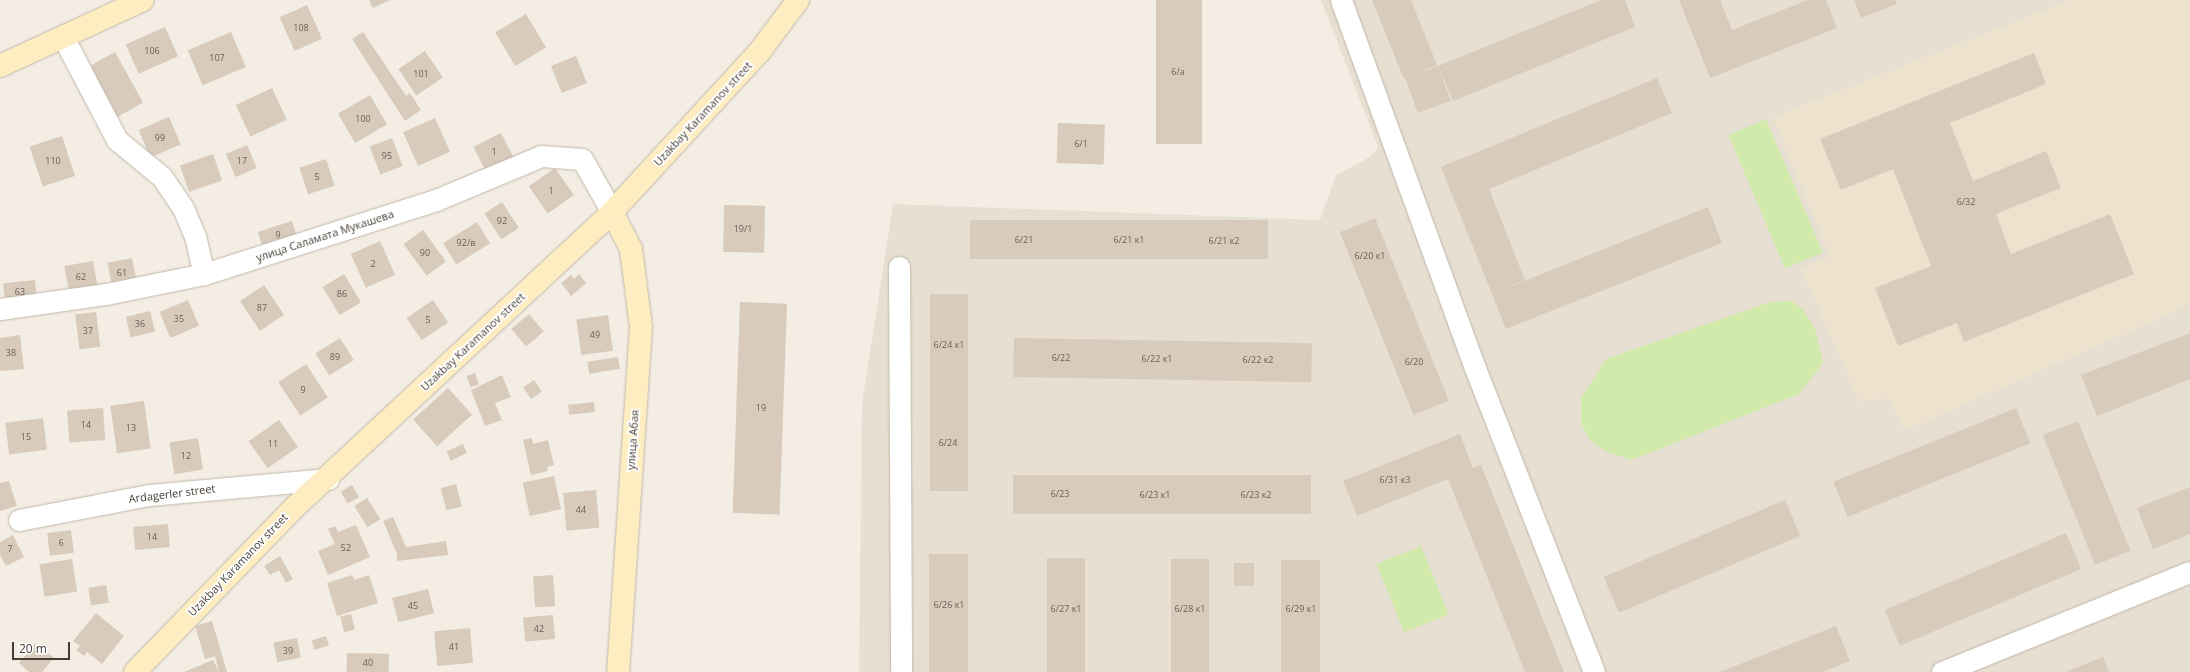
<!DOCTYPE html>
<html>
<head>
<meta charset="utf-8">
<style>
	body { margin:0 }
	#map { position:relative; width:2190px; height:672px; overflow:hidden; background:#f3ede4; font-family:"Open Sans",sans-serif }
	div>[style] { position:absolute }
	.residential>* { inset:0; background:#e7dfd2 }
	.education>* { inset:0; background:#ede2cd }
	.green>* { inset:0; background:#d1e9ab; transform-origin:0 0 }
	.building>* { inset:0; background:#d8cbbc; transform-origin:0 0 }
	.roads { filter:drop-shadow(0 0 1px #c1b8a9) drop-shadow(0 0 1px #c1b8a9) }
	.street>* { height:21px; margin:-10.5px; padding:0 10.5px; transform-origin:10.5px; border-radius:10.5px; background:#fff }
	.secondary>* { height:22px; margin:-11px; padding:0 11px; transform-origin:11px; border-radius:11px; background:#ffedc2 }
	span { translate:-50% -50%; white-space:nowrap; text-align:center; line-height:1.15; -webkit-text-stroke:3.5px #fff; paint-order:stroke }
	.number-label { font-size:9px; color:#6a6056 }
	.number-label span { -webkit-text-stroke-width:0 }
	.street-label { font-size:11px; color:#453d34 }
	.scale { position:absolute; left:12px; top:642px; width:58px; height:18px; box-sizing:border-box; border:2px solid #453d34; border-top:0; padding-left:5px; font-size:12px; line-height:14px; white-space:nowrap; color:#453d34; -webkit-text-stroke:3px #fff; paint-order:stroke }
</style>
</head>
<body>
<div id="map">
	<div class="residential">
		<div style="clip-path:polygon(1321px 0,2190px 0,2190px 672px,859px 672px,862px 404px,893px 204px,1320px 220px,1336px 175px,1370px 157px,1378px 147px)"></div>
	</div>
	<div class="education">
		<div style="clip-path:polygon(2070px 0,2190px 0,2190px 305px,1904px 431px,1889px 398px,1859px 401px,1801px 269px,1830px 256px,1773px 117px)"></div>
	</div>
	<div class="green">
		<div style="left:1766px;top:119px;width:145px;height:41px;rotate:67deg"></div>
		<div style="clip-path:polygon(1791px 301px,1803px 309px,1815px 329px,1823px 363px,1799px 394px,1632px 460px,1607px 452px,1590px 441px,1581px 423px,1581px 398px,1606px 359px,1770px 302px)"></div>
		<div style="left:1421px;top:546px;width:74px;height:48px;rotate:68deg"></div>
	</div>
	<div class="building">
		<div style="clip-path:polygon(369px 0,390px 0,373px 8px)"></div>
		<div style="left:1156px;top:0;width:46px;height:144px"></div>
		<div style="clip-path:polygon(1372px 0,1411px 0,1437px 65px,1404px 79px)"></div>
		<div style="clip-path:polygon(1601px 0,1625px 0,1635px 27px,1453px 101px,1438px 66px)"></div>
		<div style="clip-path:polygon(1679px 0,1720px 0,1732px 30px,1808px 0,1826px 0,1837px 28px,1710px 78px)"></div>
		<div style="clip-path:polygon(1854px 0,1895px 0,1897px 4px,1861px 18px)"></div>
		<div style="left:307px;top:5px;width:37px;height:30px;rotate:66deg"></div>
		<div style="left:526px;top:14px;width:39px;height:36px;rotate:59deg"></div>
		<div style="left:165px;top:27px;width:32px;height:43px;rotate:66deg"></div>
		<div style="left:231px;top:32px;width:38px;height:47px;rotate:67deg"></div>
		<div style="clip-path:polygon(363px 32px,406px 96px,410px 93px,421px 110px,405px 121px,352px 39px)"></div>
		<div style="left:425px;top:51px;width:32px;height:32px;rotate:56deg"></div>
		<div style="left:115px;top:52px;width:58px;height:34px;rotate:61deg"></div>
		<div style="clip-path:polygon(2034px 53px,2046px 84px,1950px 123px,1973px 181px,2046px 151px,2061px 188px,1996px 214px,2011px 254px,2110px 214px,2134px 274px,1964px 342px,1957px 323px,1898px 346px,1875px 288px,1931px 266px,1893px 169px,1841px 190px,1820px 139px)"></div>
		<div style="left:576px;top:56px;width:29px;height:27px;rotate:68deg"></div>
		<div style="left:1438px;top:66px;width:37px;height:35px;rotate:70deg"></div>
		<div style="clip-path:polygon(1657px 78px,1672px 113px,1489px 189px,1483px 174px,1525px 280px,1495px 293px,1708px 207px,1722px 243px,1506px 329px,1441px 167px)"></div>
		<div style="left:272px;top:88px;width:35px;height:40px;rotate:65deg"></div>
		<div style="left:370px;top:95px;width:34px;height:37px;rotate:60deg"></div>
		<div style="left:169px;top:117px;width:30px;height:33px;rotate:67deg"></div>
		<div style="left:435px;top:118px;width:37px;height:35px;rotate:66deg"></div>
		<div style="left:1058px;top:123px;width:47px;height:40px;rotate:2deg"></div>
		<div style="left:501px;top:133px;width:28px;height:31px;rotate:63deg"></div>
		<div style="left:62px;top:136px;width:42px;height:34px;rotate:72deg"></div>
		<div style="left:392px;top:138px;width:30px;height:24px;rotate:69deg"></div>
		<div style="left:247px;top:145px;width:25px;height:23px;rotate:67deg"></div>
		<div style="left:213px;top:154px;width:28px;height:35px;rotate:71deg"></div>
		<div style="left:326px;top:159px;width:28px;height:28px;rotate:72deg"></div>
		<div style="left:555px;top:168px;width:33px;height:32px;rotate:55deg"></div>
		<div style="left:502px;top:202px;width:31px;height:21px;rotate:57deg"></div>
		<div style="left:724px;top:205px;width:41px;height:47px;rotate:1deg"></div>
		<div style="left:1375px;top:218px;width:197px;height:38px;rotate:68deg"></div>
		<div style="left:970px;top:220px;width:298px;height:39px"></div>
		<div style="left:292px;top:221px;width:20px;height:36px;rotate:72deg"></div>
		<div style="left:477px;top:222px;width:25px;height:40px;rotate:58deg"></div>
		<div style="left:423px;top:230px;width:39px;height:24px;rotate:54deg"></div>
		<div style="left:380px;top:241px;width:37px;height:32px;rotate:66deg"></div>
		<div style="left:132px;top:258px;width:26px;height:25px;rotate:79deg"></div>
		<div style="left:93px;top:261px;width:27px;height:29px;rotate:80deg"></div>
		<div style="left:344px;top:274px;width:33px;height:25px;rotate:59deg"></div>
		<div style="clip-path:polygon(579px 274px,586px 283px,571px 296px,561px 283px,571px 275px,574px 279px)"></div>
		<div style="left:35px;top:280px;width:20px;height:32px;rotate:84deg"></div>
		<div style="left:264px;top:285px;width:36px;height:29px;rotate:56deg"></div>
		<div style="left:930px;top:294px;width:38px;height:197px"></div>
		<div style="left:188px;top:300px;width:28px;height:31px;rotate:67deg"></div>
		<div style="left:433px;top:300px;width:27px;height:32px;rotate:56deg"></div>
		<div style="left:740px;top:302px;width:47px;height:211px;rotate:2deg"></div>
		<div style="left:150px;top:311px;width:21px;height:25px;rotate:76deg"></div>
		<div style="left:96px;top:312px;width:35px;height:21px;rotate:83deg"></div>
		<div style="left:529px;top:314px;width:23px;height:23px;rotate:50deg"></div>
		<div style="left:608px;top:315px;width:36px;height:32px;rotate:82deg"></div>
		<div style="clip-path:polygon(2190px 333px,2190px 379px,2097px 416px,2081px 375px)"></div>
		<div style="clip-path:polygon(20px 335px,24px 369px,0 371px,0 338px)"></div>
		<div style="left:340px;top:338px;width:26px;height:29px;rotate:58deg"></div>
		<div style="left:1014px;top:338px;width:298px;height:39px;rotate:1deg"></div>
		<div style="left:618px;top:357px;width:12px;height:31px;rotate:81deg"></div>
		<div style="left:306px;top:364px;width:40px;height:33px;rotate:57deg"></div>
		<div style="left:475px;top:373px;width:12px;height:9px;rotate:70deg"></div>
		<div style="clip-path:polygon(502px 375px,511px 397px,495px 403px,502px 420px,485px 426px,471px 390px)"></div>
		<div style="left:534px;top:380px;width:14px;height:13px;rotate:56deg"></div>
		<div style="left:448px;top:388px;width:36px;height:47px;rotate:48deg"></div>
		<div style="left:144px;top:401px;width:48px;height:34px;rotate:82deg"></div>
		<div style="left:594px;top:402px;width:10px;height:26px;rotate:84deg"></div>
		<div style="left:103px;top:408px;width:32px;height:36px;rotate:86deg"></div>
		<div style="left:2016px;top:408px;width:38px;height:197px;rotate:68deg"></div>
		<div style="left:43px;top:418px;width:32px;height:38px;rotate:83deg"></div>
		<div style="left:279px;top:420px;width:33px;height:37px;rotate:55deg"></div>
		<div style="left:2078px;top:421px;width:140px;height:38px;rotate:68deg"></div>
		<div style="clip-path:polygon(1460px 434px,1473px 468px,1481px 465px,1564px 672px,1525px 672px,1448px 479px,1357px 516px,1343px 481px)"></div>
		<div style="left:198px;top:438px;width:32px;height:29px;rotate:81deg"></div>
		<div style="clip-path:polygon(532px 438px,533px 444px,548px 440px,554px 465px,547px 467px,548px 471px,531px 475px,523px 440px)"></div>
		<div style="left:463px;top:444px;width:10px;height:18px;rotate:66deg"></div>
		<div style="left:1013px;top:475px;width:298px;height:39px"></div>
		<div style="left:554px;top:476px;width:34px;height:32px;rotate:78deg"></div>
		<div style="clip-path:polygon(9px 481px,17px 506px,0 511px,0 483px)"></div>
		<div style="left:456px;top:484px;width:23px;height:16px;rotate:75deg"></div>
		<div style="left:352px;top:485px;width:14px;height:13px;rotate:60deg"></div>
		<div style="clip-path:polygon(2190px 487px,2190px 534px,2153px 549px,2137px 508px)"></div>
		<div style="left:596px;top:490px;width:38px;height:33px;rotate:85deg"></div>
		<div style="left:367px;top:498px;width:25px;height:15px;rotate:58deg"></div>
		<div style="left:1785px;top:500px;width:39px;height:197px;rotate:67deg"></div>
		<div style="clip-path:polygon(393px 517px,406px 547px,446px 541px,448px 555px,397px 561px,397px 554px,383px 521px)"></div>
		<div style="left:168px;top:524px;width:23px;height:35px;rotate:85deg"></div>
		<div style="clip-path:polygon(356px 525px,370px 557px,328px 575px,318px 551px,335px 544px,328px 529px,335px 526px,338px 532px)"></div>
		<div style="left:71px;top:530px;width:23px;height:24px;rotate:83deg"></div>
		<div style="left:2066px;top:533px;width:39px;height:197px;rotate:67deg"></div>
		<div style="clip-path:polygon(13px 535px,24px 557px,6px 566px,0 555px,0 542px)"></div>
		<div style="left:929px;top:554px;width:39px;height:118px"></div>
		<div style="clip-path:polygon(280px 556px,293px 579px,286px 583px,279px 570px,270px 575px,264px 566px)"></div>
		<div style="left:1047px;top:558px;width:38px;height:114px"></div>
		<div style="left:72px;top:559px;width:33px;height:33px;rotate:81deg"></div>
		<div style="left:1171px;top:559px;width:38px;height:113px"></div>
		<div style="left:1281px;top:560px;width:39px;height:112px"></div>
		<div style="left:1234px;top:563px;width:20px;height:23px"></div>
		<div style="clip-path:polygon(352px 575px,355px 580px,369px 575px,378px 603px,337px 616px,327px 583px)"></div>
		<div style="left:553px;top:575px;width:31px;height:20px;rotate:86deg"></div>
		<div style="left:106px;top:585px;width:18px;height:18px;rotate:81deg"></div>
		<div style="left:428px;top:589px;width:25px;height:37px;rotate:76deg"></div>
		<div style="clip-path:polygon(96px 613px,124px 636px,102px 664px,87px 652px,84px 656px,76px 650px,80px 646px,73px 641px)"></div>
		<div style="left:351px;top:614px;width:16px;height:11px;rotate:76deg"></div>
		<div style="left:553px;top:615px;width:24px;height:30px;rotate:85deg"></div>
		<div style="clip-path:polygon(212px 621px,227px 672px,219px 672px,215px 656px,205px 659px,195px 626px)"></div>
		<div style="clip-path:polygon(1836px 626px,1850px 661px,1823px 672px,1720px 672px)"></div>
		<div style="left:470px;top:628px;width:35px;height:36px;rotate:85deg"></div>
		<div style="left:326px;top:636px;width:10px;height:15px;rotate:73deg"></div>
		<div style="left:297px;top:638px;width:20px;height:24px;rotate:79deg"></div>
		<div style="clip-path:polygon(35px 643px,54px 658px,42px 672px,29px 672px,19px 663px)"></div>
		<div style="left:347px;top:653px;width:42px;height:19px;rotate:1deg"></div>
		<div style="clip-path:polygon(2103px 657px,2109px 672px,2067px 672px,2070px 670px)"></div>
		<div style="clip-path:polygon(213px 660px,219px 672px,184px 672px)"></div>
	</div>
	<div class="roads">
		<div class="street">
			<div style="left:1341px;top:0;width:392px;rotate:70deg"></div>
			<div style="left:1475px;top:368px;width:326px;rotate:68.6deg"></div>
			<div style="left:63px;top:37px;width:116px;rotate:62.3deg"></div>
			<div style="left:117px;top:140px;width:58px;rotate:39.4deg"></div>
			<div style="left:162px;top:177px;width:37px;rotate:56deg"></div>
			<div style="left:183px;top:208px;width:30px;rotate:67deg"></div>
			<div style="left:195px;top:236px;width:39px;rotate:77deg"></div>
			<div style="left:899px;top:267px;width:405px;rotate:89.7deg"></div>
			<div style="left:0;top:309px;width:107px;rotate:-8.1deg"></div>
			<div style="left:106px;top:294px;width:100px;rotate:-11.5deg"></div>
			<div style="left:204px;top:274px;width:244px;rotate:-17.7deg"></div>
			<div style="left:436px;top:200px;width:114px;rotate:-22.7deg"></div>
			<div style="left:541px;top:156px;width:41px;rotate:4.2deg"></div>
			<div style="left:582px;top:159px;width:61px;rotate:60.5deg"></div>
			<div style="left:19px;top:520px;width:132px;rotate:-10.9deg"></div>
			<div style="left:149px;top:495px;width:180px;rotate:-5.1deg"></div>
			<div style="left:1942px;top:672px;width:267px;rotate:-22deg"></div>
		</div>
		<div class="secondary">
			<div style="left:0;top:66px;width:157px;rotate:-24.8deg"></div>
			<div style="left:612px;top:212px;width:42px;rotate:62.8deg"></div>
			<div style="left:631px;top:249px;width:79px;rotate:82.7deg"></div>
			<div style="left:641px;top:327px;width:346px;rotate:93.8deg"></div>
			<div style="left:135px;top:672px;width:231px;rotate:-45.9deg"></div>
			<div style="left:296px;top:506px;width:432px;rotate:-42.9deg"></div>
			<div style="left:612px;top:212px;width:219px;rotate:-47.4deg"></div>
			<div style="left:760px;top:51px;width:64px;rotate:-53.3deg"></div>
		</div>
	</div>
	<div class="number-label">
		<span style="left:301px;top:28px">108</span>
		<span style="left:152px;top:51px">106</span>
		<span style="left:217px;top:58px">107</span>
		<span style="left:1178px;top:72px">6/а</span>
		<span style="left:421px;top:74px">101</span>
		<span style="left:363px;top:119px">100</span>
		<span style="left:160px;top:138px">99</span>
		<span style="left:1081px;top:144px">6/1</span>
		<span style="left:494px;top:152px">1</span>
		<span style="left:387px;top:156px">95</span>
		<span style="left:53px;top:161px">110</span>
		<span style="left:242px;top:161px">17</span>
		<span style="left:317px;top:177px">5</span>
		<span style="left:551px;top:191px">1</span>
		<span style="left:1966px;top:202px">6/32</span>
		<span style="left:502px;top:221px">92</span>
		<span style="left:743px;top:229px">19/1</span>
		<span style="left:278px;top:235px">9</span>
		<span style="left:1024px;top:240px">6/21</span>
		<span style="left:1129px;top:240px">6/21 к1</span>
		<span style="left:1224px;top:241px">6/21 к2</span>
		<span style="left:466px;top:243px">92/в</span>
		<span style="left:425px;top:253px">90</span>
		<span style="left:1370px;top:256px">6/20 к1</span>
		<span style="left:373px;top:264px">2</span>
		<span style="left:122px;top:273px">61</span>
		<span style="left:81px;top:277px">62</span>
		<span style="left:20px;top:292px">63</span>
		<span style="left:342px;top:294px">86</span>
		<span style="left:262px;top:308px">87</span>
		<span style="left:179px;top:319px">35</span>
		<span style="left:428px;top:320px">5</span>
		<span style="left:140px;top:324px">36</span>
		<span style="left:88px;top:331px">37</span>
		<span style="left:595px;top:335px">49</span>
		<span style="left:949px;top:345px">6/24 к1</span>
		<span style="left:11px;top:353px">38</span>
		<span style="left:335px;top:357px">89</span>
		<span style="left:1061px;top:358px">6/22</span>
		<span style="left:1157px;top:359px">6/22 к1</span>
		<span style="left:1258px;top:360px">6/22 к2</span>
		<span style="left:1414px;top:362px">6/20</span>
		<span style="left:303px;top:390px">9</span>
		<span style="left:761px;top:408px">19</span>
		<span style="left:86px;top:425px">14</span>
		<span style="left:131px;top:428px">13</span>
		<span style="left:26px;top:437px">15</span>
		<span style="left:948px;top:443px">6/24</span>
		<span style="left:273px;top:444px">11</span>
		<span style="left:186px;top:456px">12</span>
		<span style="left:1395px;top:480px">6/31 к3</span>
		<span style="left:1060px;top:494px">6/23</span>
		<span style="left:1155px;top:495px">6/23 к1</span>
		<span style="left:1256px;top:495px">6/23 к2</span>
		<span style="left:581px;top:510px">44</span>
		<span style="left:152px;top:537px">14</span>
		<span style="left:61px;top:543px">6</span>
		<span style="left:346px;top:548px">52</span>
		<span style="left:10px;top:549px">7</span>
		<span style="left:949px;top:605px">6/26 к1</span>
		<span style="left:413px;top:606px">45</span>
		<span style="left:1066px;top:609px">6/27 к1</span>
		<span style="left:1190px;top:609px">6/28 к1</span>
		<span style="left:1301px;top:609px">6/29 к1</span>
		<span style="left:539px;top:629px">42</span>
		<span style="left:454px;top:647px">41</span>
		<span style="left:288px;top:651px">39</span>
		<span style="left:368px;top:663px">40</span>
	</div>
	<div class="street-label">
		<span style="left:703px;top:114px;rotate:-47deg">Uzakbay Karamanov street</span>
		<span style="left:325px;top:236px;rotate:-18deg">улица Саламата Мукашева</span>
		<span style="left:473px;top:342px;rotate:-43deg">Uzakbay Karamanov street</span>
		<span style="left:633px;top:440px;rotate:-86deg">улица Абая</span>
		<span style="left:172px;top:494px;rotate:-7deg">Ardagerler street</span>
		<span style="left:238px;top:565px;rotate:-46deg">Uzakbay Karamanov street</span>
	</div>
	<div class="scale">20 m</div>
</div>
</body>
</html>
